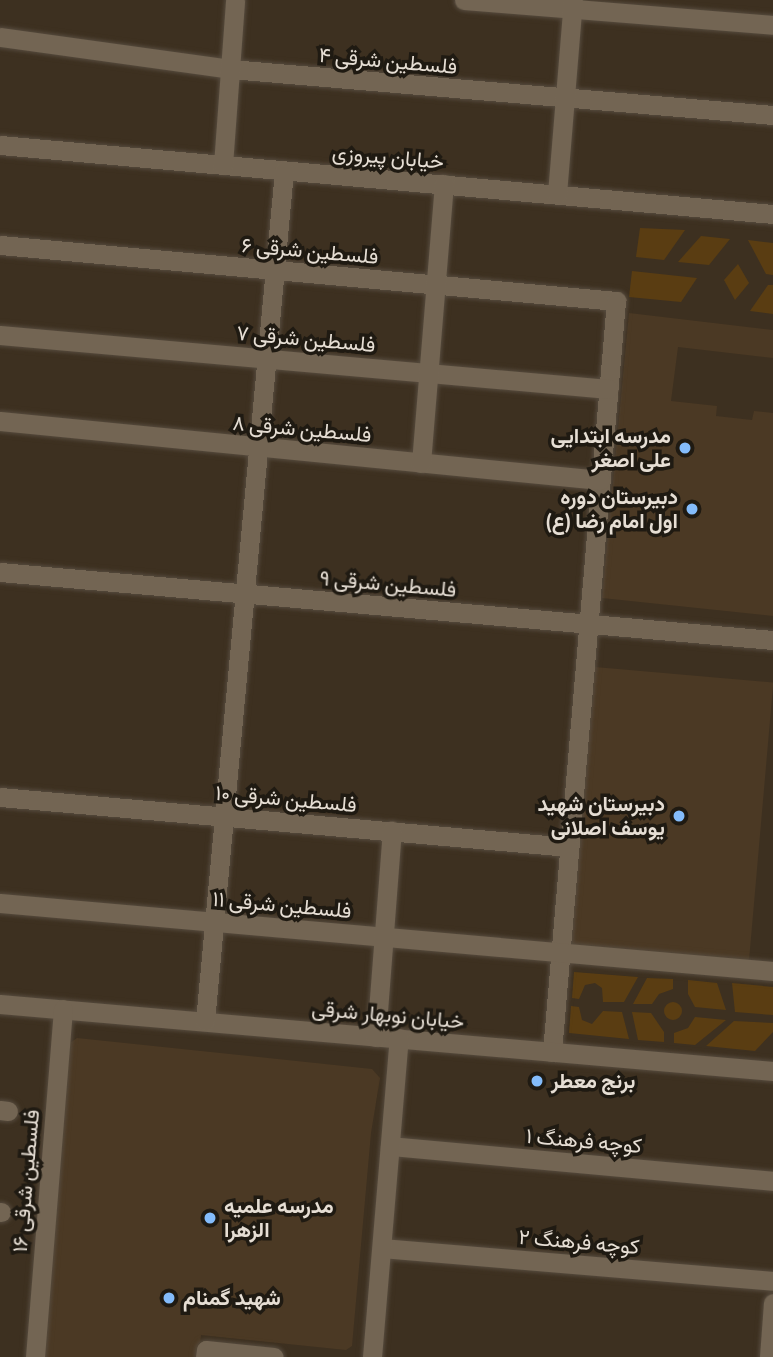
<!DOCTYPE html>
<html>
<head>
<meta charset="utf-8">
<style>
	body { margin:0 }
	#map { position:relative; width:773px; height:1357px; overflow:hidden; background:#3d3020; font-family:"PT Sans Narrow",Vazirmatn,sans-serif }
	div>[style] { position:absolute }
	.built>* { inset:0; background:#4b3924; transform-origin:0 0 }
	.green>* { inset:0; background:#5a3d12 }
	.round { border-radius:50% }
	.roads { filter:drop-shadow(0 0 2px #564b3e) drop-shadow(0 0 2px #564b3e) }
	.minor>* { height:19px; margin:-9.5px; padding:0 9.5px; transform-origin:9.5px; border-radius:9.5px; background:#736553 }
	.tertiary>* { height:19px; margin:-9.5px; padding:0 9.5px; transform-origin:9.5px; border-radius:9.5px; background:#736553 }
	.dots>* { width:19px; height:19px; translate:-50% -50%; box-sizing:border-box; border:4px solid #1f1a12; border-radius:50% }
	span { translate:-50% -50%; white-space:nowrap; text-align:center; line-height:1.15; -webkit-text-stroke:7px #1f1a12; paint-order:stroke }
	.street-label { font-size:21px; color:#e6ded4 }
	.poi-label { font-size:21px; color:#e6ded4; font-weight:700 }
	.right { translate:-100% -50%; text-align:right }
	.left { translate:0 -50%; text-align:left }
</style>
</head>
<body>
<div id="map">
	<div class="built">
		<div style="clip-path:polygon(629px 313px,773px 330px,773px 358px,678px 347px,671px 401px,717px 406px,716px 416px,752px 420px,754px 411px,773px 413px,773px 616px,602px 598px)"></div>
		<div style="left:595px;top:667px;width:179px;height:284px;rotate:5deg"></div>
		<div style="clip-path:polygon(77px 1038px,372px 1069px,380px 1078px,371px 1133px,352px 1346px,346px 1350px,201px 1335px,199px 1357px,43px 1357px,70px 1043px)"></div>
	</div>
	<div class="green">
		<div style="clip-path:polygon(640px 228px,685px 230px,664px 260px,636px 257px)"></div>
		<div style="clip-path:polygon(701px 236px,730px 239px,709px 265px,678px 262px)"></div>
		<div style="clip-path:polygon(748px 240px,773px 243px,773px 275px,766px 274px)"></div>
		<div style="clip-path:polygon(738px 264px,749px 283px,735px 300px,724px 280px)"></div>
		<div style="clip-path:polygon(632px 271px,697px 278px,681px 302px,629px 297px)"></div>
		<div style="clip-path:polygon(768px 285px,773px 285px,773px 314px,750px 311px)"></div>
		<div style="clip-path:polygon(574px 972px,638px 977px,624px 1002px,603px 1002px,602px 988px,595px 983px,585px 985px,579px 999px,572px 998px)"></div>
		<div style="clip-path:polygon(647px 978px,673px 979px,673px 989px,659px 994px,652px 1004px,633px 1004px)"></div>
		<div style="clip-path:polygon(688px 980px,717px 983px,726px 1010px,695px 1007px,688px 994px)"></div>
		<div style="clip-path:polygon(732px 983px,773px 987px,773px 1015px,735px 1012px)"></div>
		<div class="round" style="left:664px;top:1002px;width:18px;height:18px"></div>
		<div style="clip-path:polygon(571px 1006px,579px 1007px,582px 1020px,592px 1024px,603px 1011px,622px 1012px,629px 1039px,569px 1033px)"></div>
		<div style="clip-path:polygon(632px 1012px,651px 1013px,664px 1032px,664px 1042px,638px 1040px)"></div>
		<div style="clip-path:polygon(695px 1017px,726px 1020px,695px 1045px,674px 1043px,674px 1033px,688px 1028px)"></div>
		<div style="clip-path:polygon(734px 1021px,773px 1023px,773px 1032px,755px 1051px,706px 1046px)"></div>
	</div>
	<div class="roads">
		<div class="minor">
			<div style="left:464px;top:0;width:310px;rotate:4.6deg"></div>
			<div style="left:0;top:37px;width:232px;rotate:7.9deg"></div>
			<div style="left:230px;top:69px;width:545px;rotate:4.84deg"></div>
			<div style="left:0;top:145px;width:776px;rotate:5.1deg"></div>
			<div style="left:223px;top:165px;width:165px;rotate:-85.8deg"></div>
			<div style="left:557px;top:194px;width:195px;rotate:-85.3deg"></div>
			<div style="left:0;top:245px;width:619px;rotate:5.19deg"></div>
			<div style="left:616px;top:301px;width:754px;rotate:94.87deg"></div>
			<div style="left:0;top:335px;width:611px;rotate:5.07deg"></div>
			<div style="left:0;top:421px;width:603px;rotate:5.62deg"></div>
			<div style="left:421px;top:463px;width:280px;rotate:-85.3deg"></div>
			<div style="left:0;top:572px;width:776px;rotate:5.03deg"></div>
			<div style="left:0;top:797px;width:571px;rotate:5.02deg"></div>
			<div style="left:0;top:903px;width:776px;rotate:5.03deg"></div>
			<div style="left:0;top:1004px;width:776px;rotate:4.95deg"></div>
			<div style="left:205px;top:1021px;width:854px;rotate:-84.69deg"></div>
			<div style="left:376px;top:1037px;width:207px;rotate:-85.6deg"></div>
			<div style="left:0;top:1110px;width:8px;rotate:7deg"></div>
			<div style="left:390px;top:1146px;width:385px;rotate:5.2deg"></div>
			<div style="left:0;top:1212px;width:1px"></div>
			<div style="left:382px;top:1248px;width:392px;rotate:4.8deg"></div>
			<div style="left:35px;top:1357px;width:349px;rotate:-85.4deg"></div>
			<div style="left:205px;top:1357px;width:7px;rotate:-82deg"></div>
			<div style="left:206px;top:1350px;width:68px;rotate:5.9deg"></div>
			<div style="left:372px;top:1357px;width:320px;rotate:-85.2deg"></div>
		</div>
		<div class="tertiary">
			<div style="left:769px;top:1357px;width:54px;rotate:-85.8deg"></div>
		</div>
	</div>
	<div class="dots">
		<div style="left:685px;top:448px;background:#84bcfb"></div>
		<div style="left:692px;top:509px;background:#84bcfb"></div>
		<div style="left:679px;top:816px;background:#84bcfb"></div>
		<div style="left:537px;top:1081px;background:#84bcfb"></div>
		<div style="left:210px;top:1218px;background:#84bcfb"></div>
		<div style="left:169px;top:1298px;background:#84bcfb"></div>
	</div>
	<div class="street-label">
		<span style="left:388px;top:61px;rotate:5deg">فلسطین شرقی ۴</span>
		<span style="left:388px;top:157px;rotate:5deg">خیابان پیروزی</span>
		<span style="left:310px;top:251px;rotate:5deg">فلسطین شرقی ۶</span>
		<span style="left:306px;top:339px;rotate:5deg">فلسطین شرقی ۷</span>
		<span style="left:302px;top:429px;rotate:5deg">فلسطین شرقی ۸</span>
		<span style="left:388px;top:584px;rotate:5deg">فلسطین شرقی ۹</span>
		<span style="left:286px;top:799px;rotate:5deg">فلسطین شرقی ۱۰</span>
		<span style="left:282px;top:905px;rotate:5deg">فلسطین شرقی ۱۱</span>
		<span style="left:388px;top:1015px;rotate:5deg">خیابان نوبهار شرقی</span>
		<span style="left:584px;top:1141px;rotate:5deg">کوچه فرهنگ ۱</span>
		<span style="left:26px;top:1181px;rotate:-85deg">فلسطین شرقی ۱۶</span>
		<span style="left:579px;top:1242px;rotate:5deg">کوچه فرهنگ ۲</span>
	</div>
	<div class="poi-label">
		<span class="right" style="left:671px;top:448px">مدرسه ابتدایی<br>علی اصغر</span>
		<span class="right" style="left:678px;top:509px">دبیرستان دوره<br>اول امام رضا (ع)</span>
		<span class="right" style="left:665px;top:816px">دبیرستان شهید<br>یوسف اصلانی</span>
		<span class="left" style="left:551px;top:1081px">برنج معطر</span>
		<span class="left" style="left:224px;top:1218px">مدرسه علمیه<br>الزهرا</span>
		<span class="left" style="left:183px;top:1298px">شهید گمنام</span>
	</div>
</div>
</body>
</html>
